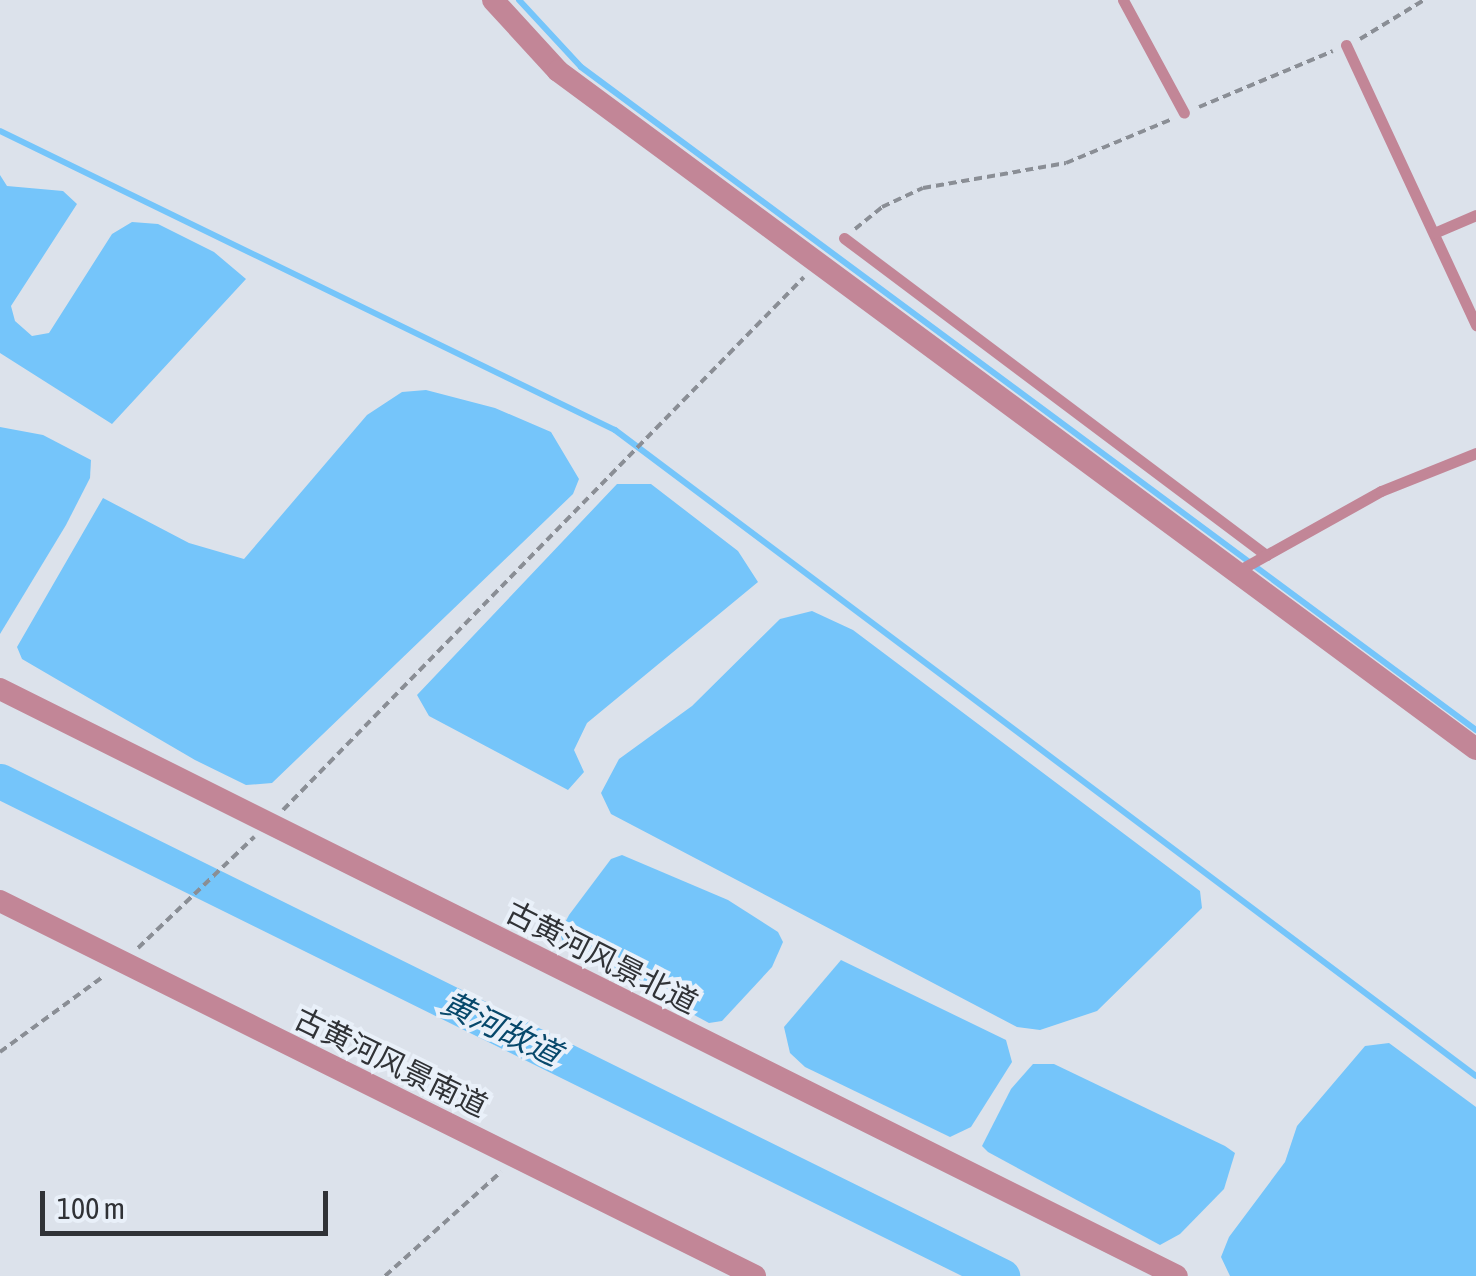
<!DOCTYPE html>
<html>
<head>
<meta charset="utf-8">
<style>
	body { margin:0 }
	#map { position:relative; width:1476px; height:1276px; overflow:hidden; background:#dce2eb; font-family:"Asap Condensed","Noto Sans SC",sans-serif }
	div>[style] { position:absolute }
	.water>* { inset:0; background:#75c5fa }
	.stream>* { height:6px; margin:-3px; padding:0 3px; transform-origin:3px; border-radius:3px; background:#75c5fa }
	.river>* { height:35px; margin:-17.5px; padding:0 17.5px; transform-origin:17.5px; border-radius:17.5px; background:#75c5fa }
	.path>* { height:4px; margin-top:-2px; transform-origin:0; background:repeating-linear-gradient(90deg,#8a8e95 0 8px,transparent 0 13px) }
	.service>* { height:11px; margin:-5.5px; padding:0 5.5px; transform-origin:5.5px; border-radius:5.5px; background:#c28697 }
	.minor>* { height:22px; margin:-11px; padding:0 11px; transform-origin:11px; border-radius:11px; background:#c28697 }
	span { translate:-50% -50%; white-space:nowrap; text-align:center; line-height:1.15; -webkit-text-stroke:8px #e9f0f9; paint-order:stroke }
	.street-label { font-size:30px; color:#303236 }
	.water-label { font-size:32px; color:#07486b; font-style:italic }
	.scale { position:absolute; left:40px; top:1191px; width:288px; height:45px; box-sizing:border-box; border:5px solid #303236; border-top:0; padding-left:12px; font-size:30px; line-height:35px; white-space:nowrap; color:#303236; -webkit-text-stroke:8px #e9f0f9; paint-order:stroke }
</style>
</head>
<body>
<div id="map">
	<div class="water">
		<div style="clip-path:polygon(0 175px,7px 186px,63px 191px,77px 204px,11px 306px,15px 321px,32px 336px,49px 333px,112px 234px,132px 222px,158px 224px,214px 252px,246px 279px,112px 424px,0 353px)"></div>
		<div style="clip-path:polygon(426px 390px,495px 408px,551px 432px,579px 479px,573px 494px,272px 783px,246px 785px,195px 760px,22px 659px,17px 647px,103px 498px,189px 543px,244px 559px,367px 415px,402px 392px)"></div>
		<div style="clip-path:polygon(0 427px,43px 435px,91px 460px,90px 478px,66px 525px,0 634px)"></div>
		<div style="clip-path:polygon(617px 484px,651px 484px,738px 551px,758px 582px,587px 723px,574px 750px,584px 772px,568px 790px,429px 716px,417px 695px)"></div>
		<div style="clip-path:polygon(812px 611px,853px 630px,1200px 891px,1202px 908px,1097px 1011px,1040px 1030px,1017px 1027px,611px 814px,601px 793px,619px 759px,692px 706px,780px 619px)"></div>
		<div style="clip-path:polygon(622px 855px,728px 900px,778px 932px,783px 942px,772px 967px,722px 1021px,709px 1023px,563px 944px,560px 932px,569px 915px,611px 859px)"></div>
		<div style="clip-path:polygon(841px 960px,1006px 1040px,1012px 1062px,971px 1127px,950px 1137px,805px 1067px,790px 1053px,784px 1027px)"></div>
		<div style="clip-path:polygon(1389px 1043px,1476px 1107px,1476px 1276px,1230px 1276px,1221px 1257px,1229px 1237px,1285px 1162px,1297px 1126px,1365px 1046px)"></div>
		<div style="clip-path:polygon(1033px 1064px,1054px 1064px,1225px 1146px,1235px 1153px,1224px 1189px,1180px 1234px,1160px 1245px,988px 1152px,982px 1146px,1011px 1089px)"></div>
	</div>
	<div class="stream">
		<div style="left:519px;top:0;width:91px;rotate:47.2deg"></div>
		<div style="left:581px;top:67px;width:1114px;rotate:36.53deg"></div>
		<div style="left:0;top:131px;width:684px;rotate:25.93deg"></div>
		<div style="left:615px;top:430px;width:1076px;rotate:36.88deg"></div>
	</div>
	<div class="river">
		<div style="left:0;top:781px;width:1118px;rotate:26.29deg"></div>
	</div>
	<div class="path">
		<div style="left:1360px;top:39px;width:75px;rotate:-31.4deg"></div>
		<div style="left:1199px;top:107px;width:145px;rotate:-22.7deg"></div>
		<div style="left:855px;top:229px;width:35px;rotate:-39deg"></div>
		<div style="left:882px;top:207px;width:45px;rotate:-24.9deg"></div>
		<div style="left:923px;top:188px;width:145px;rotate:-9.9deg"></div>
		<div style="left:1066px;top:163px;width:115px;rotate:-22.5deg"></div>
		<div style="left:283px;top:810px;width:745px;rotate:-45.65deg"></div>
		<div style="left:138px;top:948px;width:161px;rotate:-43.7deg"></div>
		<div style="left:0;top:1052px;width:129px;rotate:-36.2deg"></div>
		<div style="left:385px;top:1276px;width:156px;rotate:-41.9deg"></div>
	</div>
	<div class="service">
		<div style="left:1123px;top:0;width:128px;rotate:61.6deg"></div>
		<div style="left:1346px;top:45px;width:309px;rotate:65.1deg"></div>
		<div style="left:1434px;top:233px;width:46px;rotate:-23.2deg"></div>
		<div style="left:844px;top:238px;width:528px;rotate:36.91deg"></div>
		<div style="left:1236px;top:572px;width:166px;rotate:-29.2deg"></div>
		<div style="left:1381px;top:491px;width:102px;rotate:-21.8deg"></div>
	</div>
	<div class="minor">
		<div style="left:493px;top:0;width:96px;rotate:47.5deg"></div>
		<div style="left:558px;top:71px;width:1141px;rotate:36.45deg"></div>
		<div style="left:0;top:689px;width:1315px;rotate:26.51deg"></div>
		<div style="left:0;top:901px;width:843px;rotate:26.41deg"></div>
	</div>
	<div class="street-label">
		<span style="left:602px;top:957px;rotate:27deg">古黄河风景北道</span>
		<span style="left:391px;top:1062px;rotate:26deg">古黄河风景南道</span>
	</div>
	<div class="water-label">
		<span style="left:501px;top:1029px;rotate:26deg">黄河故道</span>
	</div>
	<div class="scale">100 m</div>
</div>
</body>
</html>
